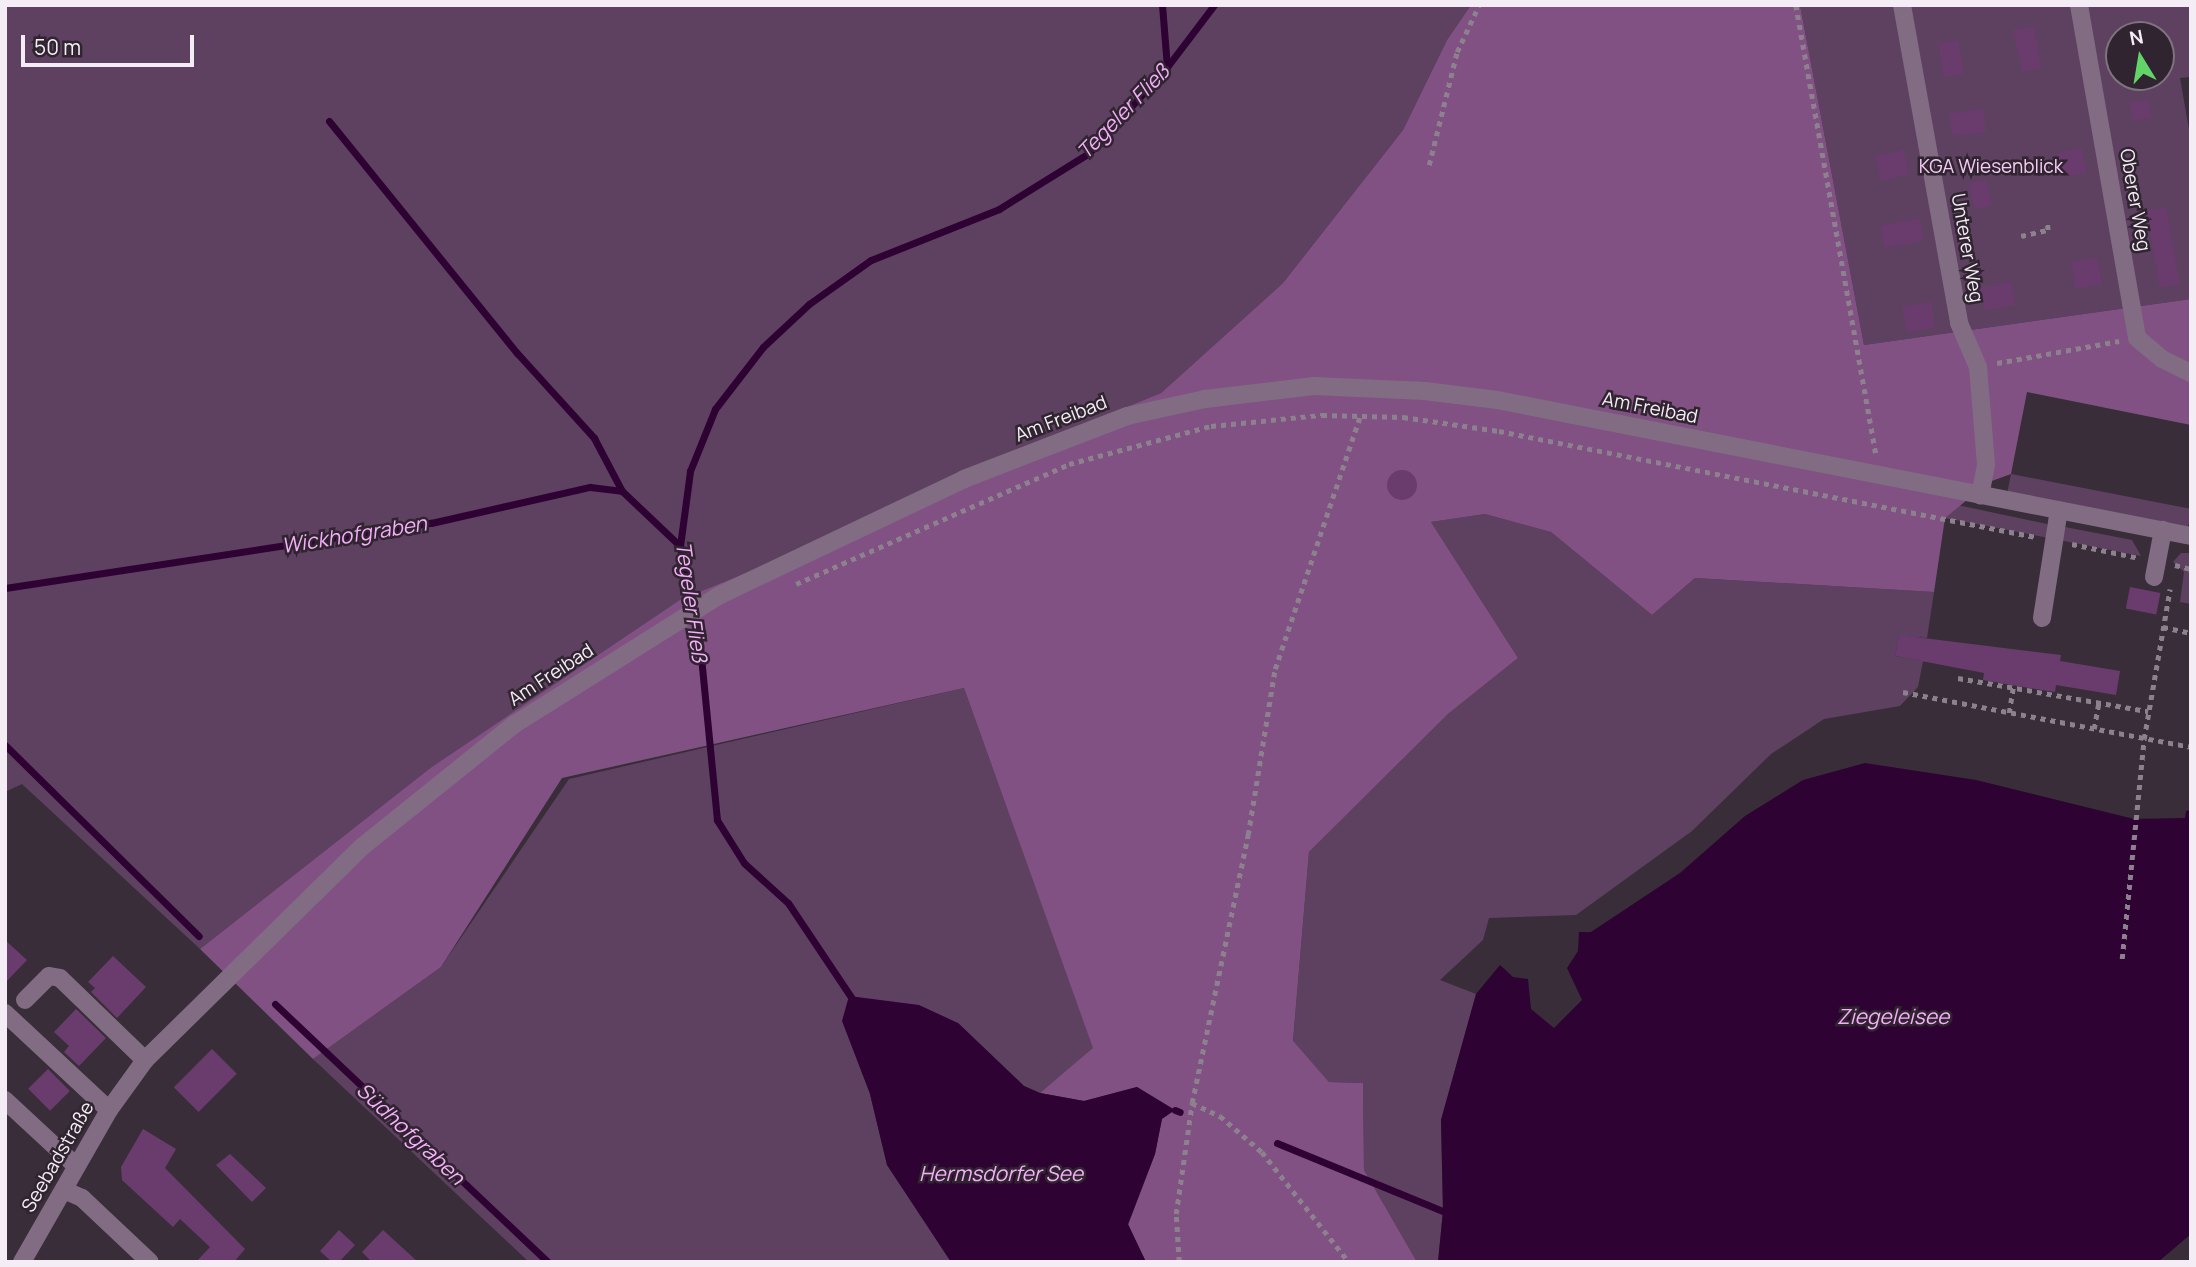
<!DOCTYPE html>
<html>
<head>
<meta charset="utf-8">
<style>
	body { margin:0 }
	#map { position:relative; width:2196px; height:1267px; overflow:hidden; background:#392d39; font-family:Manrope,sans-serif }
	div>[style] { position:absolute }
	.green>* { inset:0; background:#5e4160; transform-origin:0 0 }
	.forest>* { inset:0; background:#815184 }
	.water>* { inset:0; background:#2e0232 }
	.stream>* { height:7px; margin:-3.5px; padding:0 3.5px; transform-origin:3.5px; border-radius:3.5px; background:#2e0232 }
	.building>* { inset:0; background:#6a3c6d; transform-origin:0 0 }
	.round { border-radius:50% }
	.path>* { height:4.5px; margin-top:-2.25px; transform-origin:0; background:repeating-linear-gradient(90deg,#8c828d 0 5px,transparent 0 10px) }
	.minor>* { height:18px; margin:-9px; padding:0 9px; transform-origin:9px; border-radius:9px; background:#826c83 }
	span { translate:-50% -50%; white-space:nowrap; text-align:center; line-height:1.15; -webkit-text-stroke:5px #2f242f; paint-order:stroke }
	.park-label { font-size:19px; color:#f6cbf8 }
	.street-label { font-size:19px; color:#f4edf5 }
	.water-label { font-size:21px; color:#f5affa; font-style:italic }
	.frame { position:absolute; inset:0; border:7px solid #f4edf5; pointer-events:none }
	.north { position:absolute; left:2105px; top:21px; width:70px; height:70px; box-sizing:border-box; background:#2f242f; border:2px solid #7e747e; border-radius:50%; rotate:349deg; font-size:19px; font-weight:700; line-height:28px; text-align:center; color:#f4edf5 }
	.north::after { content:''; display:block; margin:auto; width:24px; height:32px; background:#63d469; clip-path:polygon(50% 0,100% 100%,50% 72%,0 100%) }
	.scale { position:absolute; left:21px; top:35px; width:173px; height:32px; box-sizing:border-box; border:4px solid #f4edf5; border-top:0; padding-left:9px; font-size:21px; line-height:24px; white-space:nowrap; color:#f4edf5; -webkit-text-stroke:5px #2f242f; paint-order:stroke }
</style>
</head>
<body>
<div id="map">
	<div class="green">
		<div style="clip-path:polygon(5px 5px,1471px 5px,1447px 40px,1403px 130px,1283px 283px,1161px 393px,993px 461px,429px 769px,200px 949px,22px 784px,5px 792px)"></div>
		<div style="clip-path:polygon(evenodd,1800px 5px,2191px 5px,2191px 77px,2180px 78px,2191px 141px,2191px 299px,1864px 345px,1800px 5px,2119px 35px,2161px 35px,2161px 77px,2119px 77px,2119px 35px)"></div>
		<div style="left:2011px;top:474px;width:184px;height:23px;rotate:11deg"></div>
		<div style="clip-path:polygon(1948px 503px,2047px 524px,2049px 538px,1945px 518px)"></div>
		<div style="clip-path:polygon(1485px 514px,1551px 532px,1652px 615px,1695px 578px,1934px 592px,1927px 638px,1899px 636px,1895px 656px,1923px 661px,1918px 687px,1900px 706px,1824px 719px,1771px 754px,1692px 831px,1576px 915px,1489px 918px,1483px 940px,1440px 980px,1476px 994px,1441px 1120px,1443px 1211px,1438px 1262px,1417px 1262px,1364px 1170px,1363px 1083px,1329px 1082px,1293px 1042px,1309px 852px,1448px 714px,1518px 658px,1431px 522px)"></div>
		<div style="clip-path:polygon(2065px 527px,2132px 540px,2141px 556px,2059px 540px)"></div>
		<div style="clip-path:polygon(2181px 553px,2191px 553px,2191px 604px,2180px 602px,2184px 572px,2173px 562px)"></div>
		<div style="clip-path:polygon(964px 688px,1094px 1049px,1040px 1093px,1024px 1086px,958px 1023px,870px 1094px,887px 1165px,951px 1262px,529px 1262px,313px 1059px,441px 967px,569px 779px)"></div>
	</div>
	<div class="forest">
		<div style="clip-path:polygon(1471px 5px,1800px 5px,1864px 345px,2191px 299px,2191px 425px,2027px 392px,2011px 474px,1989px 482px,1945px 518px,1934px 592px,1695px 578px,1652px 615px,1551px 532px,1485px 514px,1431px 522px,1518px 658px,1448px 714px,1309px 852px,1293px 1041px,1329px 1082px,1363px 1083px,1364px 1170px,1417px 1262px,1146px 1262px,1128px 1225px,1155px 1154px,1162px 1118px,1174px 1110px,1137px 1087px,1084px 1101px,1040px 1093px,1093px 1048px,964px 688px,562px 778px,441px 967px,313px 1059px,200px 949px,429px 769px,680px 600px,839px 535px,993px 461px,1161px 393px,1283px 283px,1403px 130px,1447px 40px)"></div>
	</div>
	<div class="water">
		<div style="clip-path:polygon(1865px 763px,1976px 780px,2134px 819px,2185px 818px,2186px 811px,2191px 810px,2191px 1234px,2158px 1262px,1438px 1262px,1443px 1211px,1441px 1120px,1476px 994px,1500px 965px,1513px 977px,1528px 979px,1531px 1009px,1554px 1028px,1582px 1000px,1567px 968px,1578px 951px,1579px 932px,1591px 932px,1680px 873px,1745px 816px,1803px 780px)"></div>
		<div style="clip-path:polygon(849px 996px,919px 1005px,958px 1023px,1024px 1086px,1040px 1093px,1084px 1101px,1137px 1087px,1175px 1110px,1162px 1119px,1155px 1154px,1128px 1224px,1146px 1262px,951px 1262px,887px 1165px,870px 1094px,842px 1021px)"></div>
	</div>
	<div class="stream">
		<div style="left:1162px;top:5px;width:62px;rotate:85.4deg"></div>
		<div style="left:329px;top:121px;width:299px;rotate:51deg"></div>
		<div style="left:517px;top:353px;width:115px;rotate:47.8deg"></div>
		<div style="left:594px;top:438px;width:60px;rotate:62.2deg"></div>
		<div style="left:5px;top:588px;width:431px;rotate:-8.7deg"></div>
		<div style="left:431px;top:523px;width:163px;rotate:-12.8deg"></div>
		<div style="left:590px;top:487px;width:32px;rotate:7deg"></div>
		<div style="left:622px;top:491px;width:80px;rotate:43.5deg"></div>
		<div style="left:5px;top:745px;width:272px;rotate:44.6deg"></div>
		<div style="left:855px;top:1003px;width:120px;rotate:-123.8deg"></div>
		<div style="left:788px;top:903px;width:59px;rotate:-137.7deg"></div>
		<div style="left:744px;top:863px;width:51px;rotate:-122.1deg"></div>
		<div style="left:717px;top:820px;width:183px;rotate:-95.6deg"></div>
		<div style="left:699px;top:638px;width:94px;rotate:-101.7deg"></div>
		<div style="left:680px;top:546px;width:76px;rotate:-82.4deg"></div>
		<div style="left:690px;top:471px;width:67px;rotate:-68deg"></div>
		<div style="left:715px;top:409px;width:78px;rotate:-52.3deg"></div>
		<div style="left:763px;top:347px;width:63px;rotate:-43.1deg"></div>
		<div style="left:809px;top:304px;width:76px;rotate:-35.4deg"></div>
		<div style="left:871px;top:260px;width:138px;rotate:-21.7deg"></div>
		<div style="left:999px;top:209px;width:106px;rotate:-31.9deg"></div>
		<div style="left:1089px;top:153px;width:116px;rotate:-47.8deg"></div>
		<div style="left:1167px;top:67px;width:78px;rotate:-52.8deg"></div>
		<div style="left:275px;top:1004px;width:376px;rotate:43.4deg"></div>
		<div style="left:1175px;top:1110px;width:5px;rotate:22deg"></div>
		<div style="left:1277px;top:1143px;width:179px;rotate:22.3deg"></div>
	</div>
	<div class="building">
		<div style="clip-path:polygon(2034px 27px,2041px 68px,2023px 72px,2013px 30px)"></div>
		<div style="left:1958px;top:40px;width:34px;height:20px;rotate:80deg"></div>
		<div style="left:2148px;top:100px;width:18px;height:18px;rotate:81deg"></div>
		<div style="left:1983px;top:109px;width:23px;height:34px;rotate:83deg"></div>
		<div style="left:2081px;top:148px;width:25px;height:26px;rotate:78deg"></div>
		<div style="left:1904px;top:150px;width:25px;height:29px;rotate:78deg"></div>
		<div style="left:1986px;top:180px;width:26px;height:18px;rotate:77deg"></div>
		<div style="left:2166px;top:207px;width:78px;height:20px;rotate:80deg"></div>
		<div style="left:1920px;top:219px;width:22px;height:40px;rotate:80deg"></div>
		<div style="left:2097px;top:258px;width:27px;height:26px;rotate:80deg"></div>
		<div style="left:2011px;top:282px;width:23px;height:31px;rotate:80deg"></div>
		<div style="left:1931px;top:302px;width:26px;height:29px;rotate:81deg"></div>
		<div class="round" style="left:1387px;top:470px;width:30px;height:30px"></div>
		<div style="left:2130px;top:587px;width:31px;height:22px;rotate:11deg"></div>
		<div style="clip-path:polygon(1899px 635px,2061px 655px,2060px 661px,2120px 671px,2116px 695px,2056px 685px,2055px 692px,2023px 687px,1983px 680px,1984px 673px,1895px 656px)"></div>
		<div style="clip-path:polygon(5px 940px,27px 960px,5px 983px)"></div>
		<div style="clip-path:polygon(113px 956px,146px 987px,117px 1018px,91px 992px,95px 988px,88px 982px)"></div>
		<div style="clip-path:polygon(76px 1009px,106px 1038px,79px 1066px,64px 1052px,69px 1046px,54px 1032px)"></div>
		<div style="left:212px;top:1049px;width:35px;height:54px;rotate:45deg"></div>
		<div style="left:48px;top:1069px;width:31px;height:28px;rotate:45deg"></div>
		<div style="clip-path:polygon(143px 1129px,176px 1149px,165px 1168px,245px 1249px,234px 1262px,196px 1262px,210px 1247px,180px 1219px,173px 1227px,122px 1180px,121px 1167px)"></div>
		<div style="clip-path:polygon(230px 1154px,266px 1188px,252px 1202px,216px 1165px)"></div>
		<div style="clip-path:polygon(339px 1230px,355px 1245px,339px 1262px,332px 1262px,320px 1251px)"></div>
		<div style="clip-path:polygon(383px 1230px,418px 1262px,372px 1262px,362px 1252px)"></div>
	</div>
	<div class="path">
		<div style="left:1796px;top:5px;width:458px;rotate:79.9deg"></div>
		<div style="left:1429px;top:165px;width:116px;rotate:-76.1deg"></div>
		<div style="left:1457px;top:52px;width:52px;rotate:-64.9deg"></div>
		<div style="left:2021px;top:236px;width:28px;rotate:-13deg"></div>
		<div style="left:2048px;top:230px;width:6px;rotate:-99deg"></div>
		<div style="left:1997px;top:363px;width:124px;rotate:-10.2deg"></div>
		<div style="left:2072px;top:544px;width:68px;rotate:11.8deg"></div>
		<div style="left:2175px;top:565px;width:16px;rotate:14deg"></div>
		<div style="left:796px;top:584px;width:298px;rotate:-23.7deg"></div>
		<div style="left:1069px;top:464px;width:147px;rotate:-15deg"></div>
		<div style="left:1211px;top:426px;width:112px;rotate:-5.7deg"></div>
		<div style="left:1322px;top:415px;width:81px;rotate:1.4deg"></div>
		<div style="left:1403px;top:417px;width:97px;rotate:8.3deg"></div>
		<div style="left:1499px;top:431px;width:547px;rotate:11.17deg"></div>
		<div style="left:2163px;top:627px;width:29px;rotate:12deg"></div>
		<div style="left:1958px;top:678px;width:193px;rotate:9.9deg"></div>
		<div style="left:1903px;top:692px;width:293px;rotate:10.8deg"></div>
		<div style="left:2009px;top:713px;width:26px;rotate:-81deg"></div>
		<div style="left:2094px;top:729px;width:27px;rotate:-80deg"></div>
		<div style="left:2122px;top:959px;width:221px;rotate:-84.3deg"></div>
		<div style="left:2144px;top:739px;width:152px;rotate:-80.2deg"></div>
		<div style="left:1192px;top:1103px;width:31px;rotate:25deg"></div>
		<div style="left:1220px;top:1116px;width:55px;rotate:40.6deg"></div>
		<div style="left:1262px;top:1152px;width:140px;rotate:51.7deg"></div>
		<div style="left:1179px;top:1262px;width:48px;rotate:-93.6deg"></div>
		<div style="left:1176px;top:1214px;width:112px;rotate:-81.8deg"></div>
		<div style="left:1192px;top:1103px;width:274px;rotate:-78.2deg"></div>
		<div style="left:1248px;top:835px;width:168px;rotate:-80.8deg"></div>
		<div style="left:1275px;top:669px;width:269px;rotate:-71.4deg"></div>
	</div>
	<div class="minor">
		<div style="left:1902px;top:5px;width:323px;rotate:79.8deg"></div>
		<div style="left:1959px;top:323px;width:48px;rotate:66.6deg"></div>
		<div style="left:1978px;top:367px;width:98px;rotate:85.3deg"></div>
		<div style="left:1986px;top:465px;width:31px;rotate:101deg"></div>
		<div style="left:2079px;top:5px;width:338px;rotate:80.1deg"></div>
		<div style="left:2137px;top:338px;width:33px;rotate:40deg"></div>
		<div style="left:2162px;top:359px;width:32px;rotate:26deg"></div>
		<div style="left:2154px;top:577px;width:48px;rotate:-79.2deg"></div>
		<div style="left:2042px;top:618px;width:109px;rotate:-81.1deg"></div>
		<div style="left:25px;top:1000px;width:34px;rotate:-45deg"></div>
		<div style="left:49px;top:976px;width:11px;rotate:10deg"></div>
		<div style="left:60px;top:978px;width:118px;rotate:44deg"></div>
		<div style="left:5px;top:1013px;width:142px;rotate:43deg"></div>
		<div style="left:5px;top:1100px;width:97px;rotate:42.9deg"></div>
		<div style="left:64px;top:1190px;width:20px;rotate:24deg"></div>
		<div style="left:82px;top:1198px;width:93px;rotate:43.3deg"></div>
		<div style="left:22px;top:1262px;width:175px;rotate:-60.2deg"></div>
		<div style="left:109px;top:1110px;width:62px;rotate:-54.2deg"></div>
		<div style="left:145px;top:1060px;width:305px;rotate:-44.5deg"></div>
		<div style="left:363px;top:846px;width:195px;rotate:-38.8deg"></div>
		<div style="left:515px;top:724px;width:240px;rotate:-32.2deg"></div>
		<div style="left:718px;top:596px;width:272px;rotate:-25.4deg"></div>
		<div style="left:964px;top:479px;width:175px;rotate:-21.1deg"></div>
		<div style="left:1127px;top:416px;width:80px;rotate:-12.3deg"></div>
		<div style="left:1205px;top:399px;width:110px;rotate:-6.8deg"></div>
		<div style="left:1314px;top:386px;width:111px;rotate:2.6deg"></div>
		<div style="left:1425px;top:391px;width:73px;rotate:7.1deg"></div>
		<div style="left:1497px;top:400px;width:707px;rotate:11.09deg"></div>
	</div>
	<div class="park-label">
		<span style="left:1991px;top:167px">KGA Wiesenblick</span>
	</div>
	<div class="street-label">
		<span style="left:2135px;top:200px;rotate:80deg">Oberer Weg</span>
		<span style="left:1967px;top:248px;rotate:80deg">Unterer Weg</span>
		<span style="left:1650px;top:408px;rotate:11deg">Am Freibad</span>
		<span style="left:1061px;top:419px;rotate:-21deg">Am Freibad</span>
		<span style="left:551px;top:675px;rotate:-33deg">Am Freibad</span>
		<span style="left:58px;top:1157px;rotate:-60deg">Seebadstraße</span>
	</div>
	<div class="water-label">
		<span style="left:1123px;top:111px;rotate:-46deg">Tegeler Fließ</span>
		<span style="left:354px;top:534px;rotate:-9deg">Wickhofgraben</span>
		<span style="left:692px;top:602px;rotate:82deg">Tegeler Fließ</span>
		<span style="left:1893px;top:1016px">Ziegeleisee</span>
		<span style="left:411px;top:1133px;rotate:43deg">Südhofgraben</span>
		<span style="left:1001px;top:1173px">Hermsdorfer See</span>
	</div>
	<div class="frame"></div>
	<div class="north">N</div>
	<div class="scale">50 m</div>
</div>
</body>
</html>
